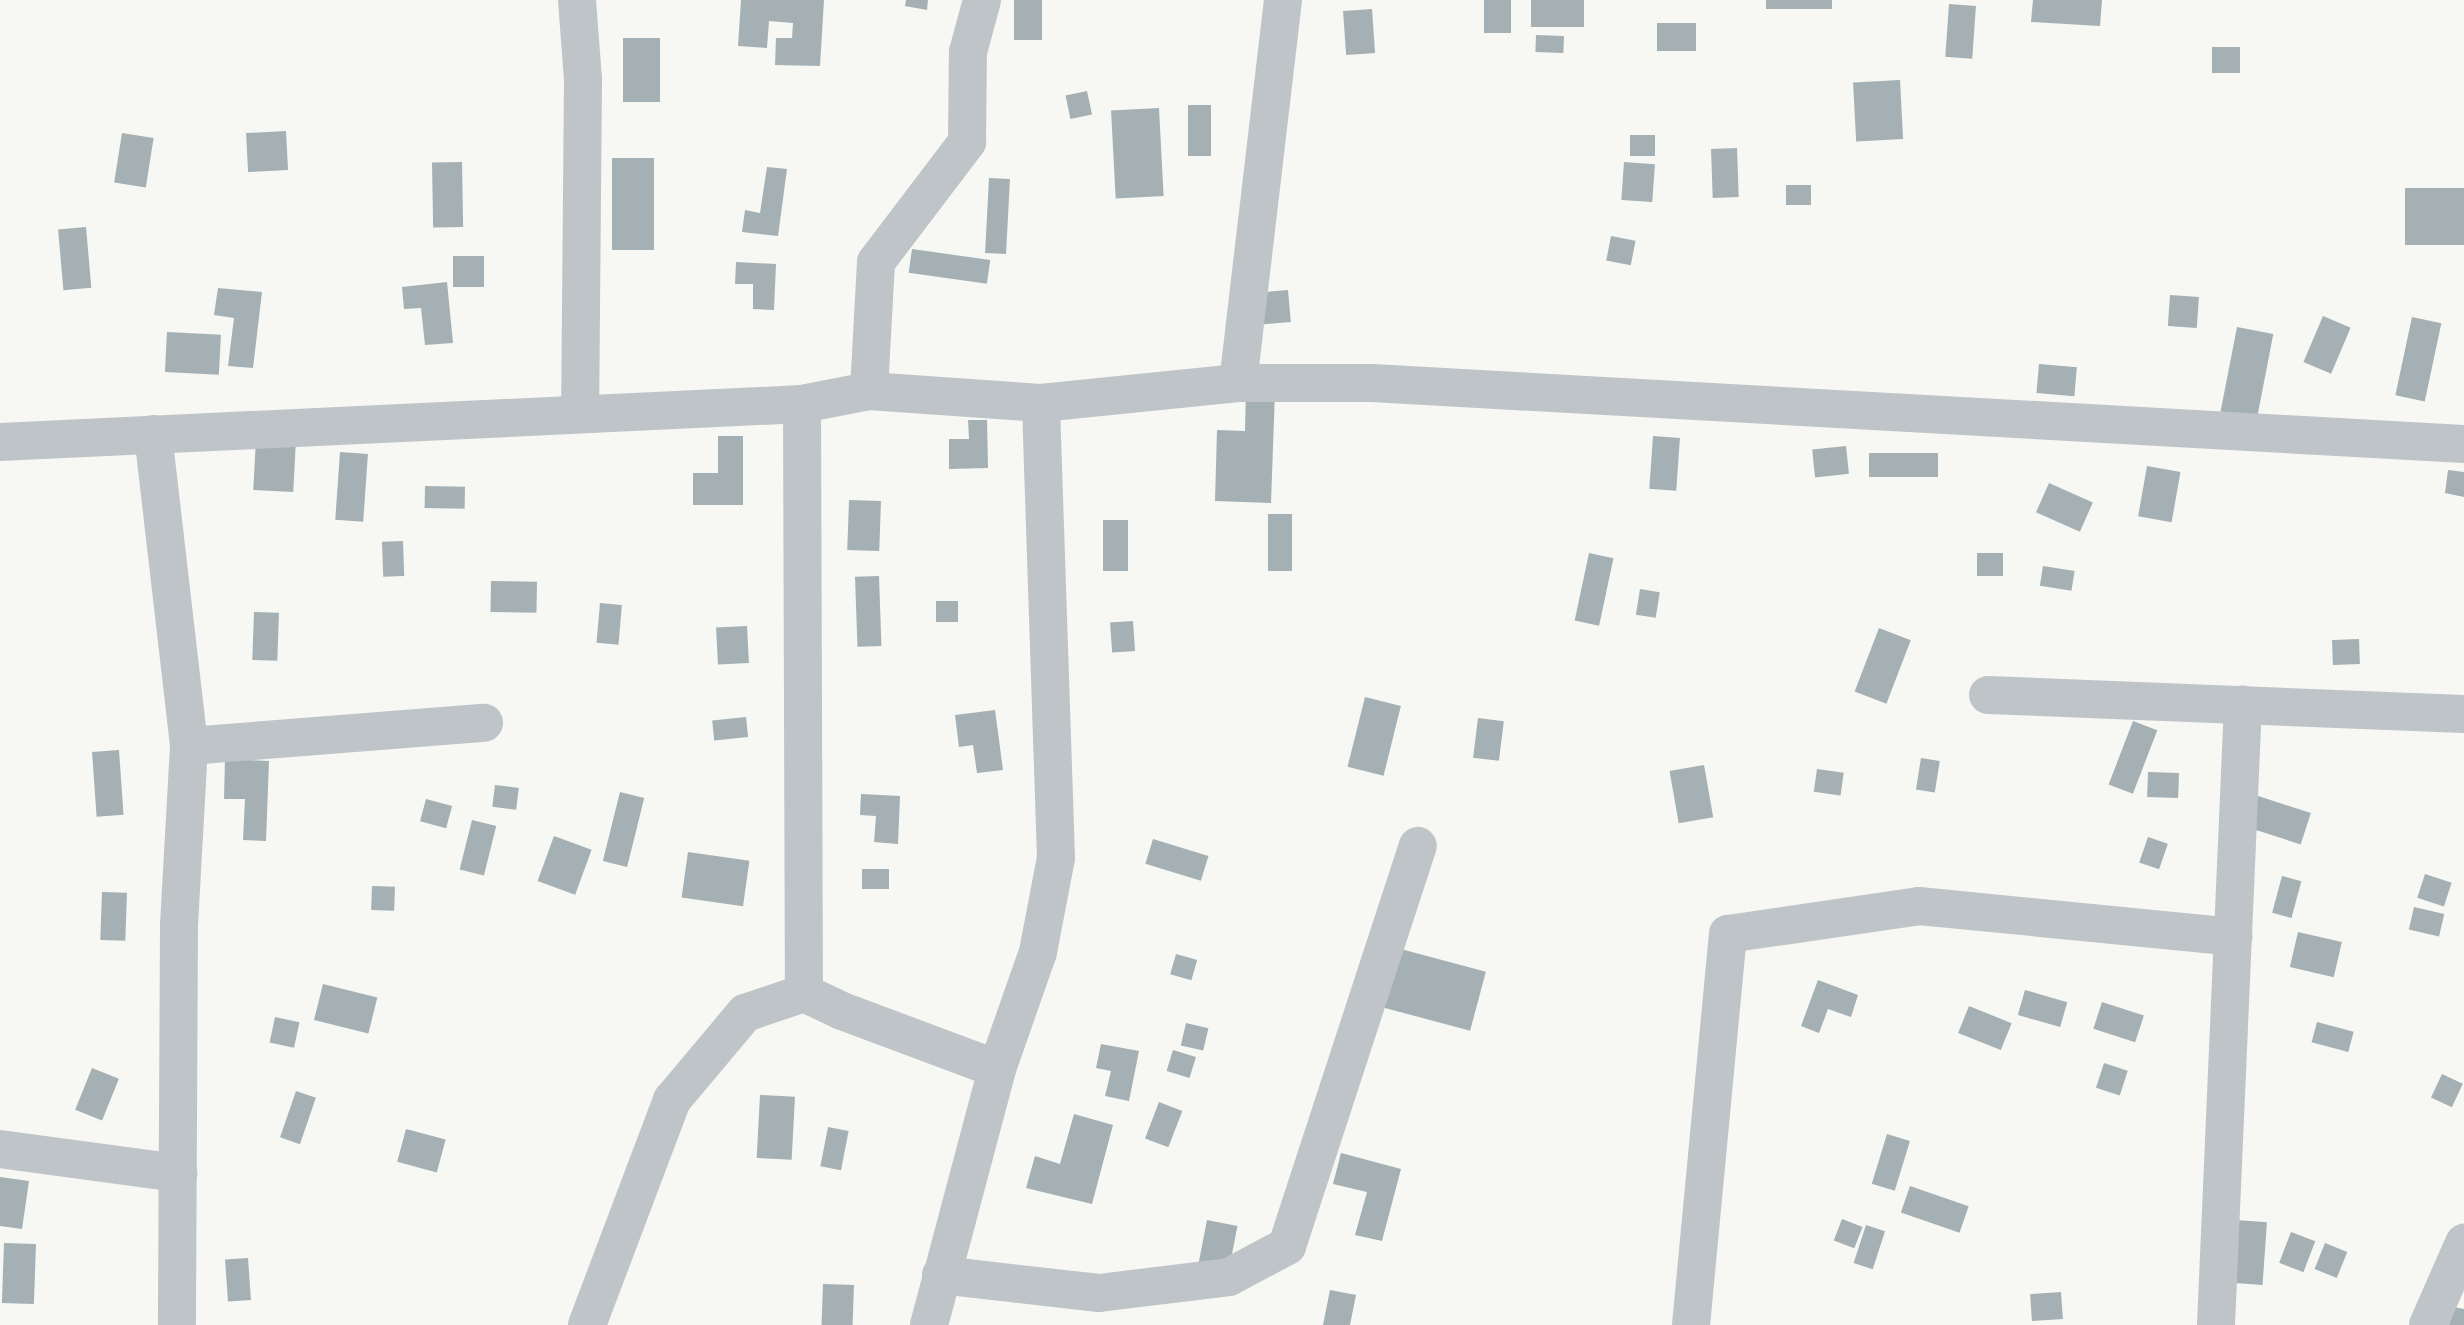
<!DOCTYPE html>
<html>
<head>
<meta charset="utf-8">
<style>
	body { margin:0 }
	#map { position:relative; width:2464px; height:1325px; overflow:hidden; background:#f7f7f4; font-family:"Sofia Sans Condensed",sans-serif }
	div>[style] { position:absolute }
	.building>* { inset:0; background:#a4b0b4; transform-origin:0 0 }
	.minor>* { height:38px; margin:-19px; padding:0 19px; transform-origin:19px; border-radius:19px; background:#bec4c7 }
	span { translate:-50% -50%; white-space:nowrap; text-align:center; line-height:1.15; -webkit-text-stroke:7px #fff; paint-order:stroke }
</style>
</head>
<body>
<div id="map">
	<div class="building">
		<div style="clip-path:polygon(741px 0,824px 0,820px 66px,775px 65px,776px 38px,792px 38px,793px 23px,769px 21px,767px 48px,738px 46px)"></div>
		<div style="clip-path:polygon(906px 0,928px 0,927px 10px,905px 6px)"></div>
		<div style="left:1014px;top:0;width:28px;height:40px"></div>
		<div style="left:1484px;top:0;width:27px;height:33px"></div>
		<div style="left:1531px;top:0;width:53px;height:27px"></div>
		<div style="left:1766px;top:0;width:66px;height:9px"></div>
		<div style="clip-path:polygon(2033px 0,2102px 0,2100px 26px,2031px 22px)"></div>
		<div style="left:1949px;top:4px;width:27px;height:53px;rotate:4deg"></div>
		<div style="left:1372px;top:9px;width:44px;height:29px;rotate:86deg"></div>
		<div style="left:1657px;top:23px;width:39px;height:28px"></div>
		<div style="left:1536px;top:35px;width:28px;height:17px;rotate:2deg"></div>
		<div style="left:623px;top:38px;width:37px;height:64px"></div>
		<div style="left:2240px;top:47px;width:26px;height:28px;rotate:90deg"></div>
		<div style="left:1900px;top:80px;width:59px;height:47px;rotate:87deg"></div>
		<div style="left:1087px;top:91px;width:24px;height:22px;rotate:78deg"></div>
		<div style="left:1188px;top:105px;width:23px;height:51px"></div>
		<div style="left:1159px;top:108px;width:88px;height:48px;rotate:87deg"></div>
		<div style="left:286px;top:131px;width:39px;height:40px;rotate:87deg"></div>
		<div style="left:122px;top:133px;width:32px;height:50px;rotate:9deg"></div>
		<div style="left:1655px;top:135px;width:21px;height:25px;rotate:90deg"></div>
		<div style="left:1737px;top:148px;width:49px;height:26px;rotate:88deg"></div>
		<div style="left:612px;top:158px;width:42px;height:92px"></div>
		<div style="left:462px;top:162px;width:65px;height:30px;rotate:89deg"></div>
		<div style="left:1624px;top:162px;width:31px;height:38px;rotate:4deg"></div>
		<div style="clip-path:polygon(767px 167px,787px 169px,778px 236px,742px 232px,745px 210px,760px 213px)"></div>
		<div style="left:989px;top:178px;width:21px;height:75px;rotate:3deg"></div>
		<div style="left:1786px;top:185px;width:25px;height:20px"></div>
		<div style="left:2464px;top:188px;width:57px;height:59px;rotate:90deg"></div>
		<div style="left:86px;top:227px;width:61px;height:28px;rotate:85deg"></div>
		<div style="left:1611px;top:236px;width:25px;height:25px;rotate:11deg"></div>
		<div style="left:912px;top:249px;width:79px;height:24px;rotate:8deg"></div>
		<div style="left:453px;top:256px;width:31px;height:31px"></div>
		<div style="clip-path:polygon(736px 262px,776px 264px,774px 310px,753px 309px,753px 284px,735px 284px)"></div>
		<div style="clip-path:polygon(447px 282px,453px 343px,425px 345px,421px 308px,404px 309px,402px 287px)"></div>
		<div style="clip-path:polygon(218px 288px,262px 292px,253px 368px,228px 366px,234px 318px,214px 315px)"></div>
		<div style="left:1288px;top:290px;width:32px;height:29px;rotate:85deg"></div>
		<div style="left:2170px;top:295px;width:29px;height:31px;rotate:4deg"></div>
		<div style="left:2323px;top:316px;width:30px;height:50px;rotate:23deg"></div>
		<div style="left:2412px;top:317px;width:30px;height:80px;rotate:12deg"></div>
		<div style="left:2237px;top:327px;width:37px;height:86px;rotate:11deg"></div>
		<div style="left:167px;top:332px;width:54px;height:40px;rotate:3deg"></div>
		<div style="left:2039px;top:364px;width:38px;height:29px;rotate:5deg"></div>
		<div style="clip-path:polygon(1246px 390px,1275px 391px,1271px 503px,1215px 501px,1217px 430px,1245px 431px)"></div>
		<div style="clip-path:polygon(968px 420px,987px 420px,988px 468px,949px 469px,949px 439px,969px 439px)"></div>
		<div style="clip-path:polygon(718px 436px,743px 436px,743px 505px,693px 505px,693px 473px,718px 473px)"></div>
		<div style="left:1653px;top:436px;width:27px;height:53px;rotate:4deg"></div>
		<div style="left:256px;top:438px;width:40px;height:52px;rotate:3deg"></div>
		<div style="left:1846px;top:446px;width:28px;height:34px;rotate:84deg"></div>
		<div style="left:340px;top:452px;width:28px;height:68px;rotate:4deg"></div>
		<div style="left:1938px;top:453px;width:24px;height:69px;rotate:90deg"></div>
		<div style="left:2147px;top:466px;width:34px;height:51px;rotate:10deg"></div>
		<div style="clip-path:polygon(2448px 470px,2464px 472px,2464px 497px,2445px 493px)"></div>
		<div style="left:2049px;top:483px;width:48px;height:32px;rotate:24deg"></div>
		<div style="left:425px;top:486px;width:40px;height:22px;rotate:1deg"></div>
		<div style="left:849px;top:500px;width:32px;height:50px;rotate:2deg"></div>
		<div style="left:1268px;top:514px;width:24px;height:57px"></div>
		<div style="left:1103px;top:520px;width:25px;height:51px"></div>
		<div style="left:403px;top:541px;width:35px;height:21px;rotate:88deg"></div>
		<div style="left:1589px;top:553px;width:25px;height:69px;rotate:12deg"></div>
		<div style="left:2003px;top:553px;width:23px;height:26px;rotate:90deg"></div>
		<div style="left:2043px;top:566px;width:32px;height:20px;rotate:9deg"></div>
		<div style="left:879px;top:576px;width:70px;height:24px;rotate:88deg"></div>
		<div style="left:491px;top:581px;width:46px;height:31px;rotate:1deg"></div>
		<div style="left:1640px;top:589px;width:20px;height:26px;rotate:9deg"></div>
		<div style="left:936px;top:601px;width:22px;height:21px"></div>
		<div style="left:600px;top:603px;width:22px;height:40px;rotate:5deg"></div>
		<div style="left:254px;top:612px;width:25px;height:48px;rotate:2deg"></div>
		<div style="left:1133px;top:621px;width:30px;height:23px;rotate:86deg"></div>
		<div style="left:747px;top:626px;width:37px;height:31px;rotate:87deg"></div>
		<div style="left:1879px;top:628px;width:34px;height:68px;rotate:21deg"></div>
		<div style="left:2359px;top:639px;width:25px;height:27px;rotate:88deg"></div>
		<div style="left:1365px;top:697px;width:37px;height:72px;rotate:14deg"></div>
		<div style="clip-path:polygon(995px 710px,1003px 770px,977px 773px,973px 745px,959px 747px,955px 715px)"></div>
		<div style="left:746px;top:717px;width:20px;height:34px;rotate:84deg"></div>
		<div style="left:1478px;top:718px;width:26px;height:40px;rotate:7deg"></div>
		<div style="left:2133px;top:721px;width:26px;height:68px;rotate:21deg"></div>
		<div style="left:119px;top:750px;width:65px;height:27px;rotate:86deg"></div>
		<div style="left:1921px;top:758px;width:19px;height:32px;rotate:9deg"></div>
		<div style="clip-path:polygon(225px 759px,269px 761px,266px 841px,243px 840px,245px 799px,224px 799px)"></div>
		<div style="left:1704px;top:765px;width:53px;height:35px;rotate:80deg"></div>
		<div style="left:1817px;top:769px;width:27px;height:23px;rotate:8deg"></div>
		<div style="left:2148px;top:772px;width:31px;height:25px;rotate:2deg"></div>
		<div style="left:495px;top:785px;width:24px;height:22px;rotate:7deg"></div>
		<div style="left:620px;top:792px;width:25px;height:71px;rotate:14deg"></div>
		<div style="left:2249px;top:793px;width:65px;height:33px;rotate:18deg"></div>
		<div style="clip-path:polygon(861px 794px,900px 796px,898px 844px,874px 842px,876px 816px,860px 815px)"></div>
		<div style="left:426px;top:799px;width:27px;height:23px;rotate:15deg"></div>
		<div style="left:472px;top:820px;width:25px;height:51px;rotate:14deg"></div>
		<div style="left:554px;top:836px;width:40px;height:48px;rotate:20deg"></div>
		<div style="left:2148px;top:837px;width:21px;height:27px;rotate:19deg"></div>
		<div style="left:1153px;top:839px;width:58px;height:26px;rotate:17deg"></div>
		<div style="left:688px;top:852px;width:62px;height:46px;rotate:8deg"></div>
		<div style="left:862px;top:869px;width:27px;height:20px"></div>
		<div style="left:2425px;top:874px;width:28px;height:25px;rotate:18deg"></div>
		<div style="left:2282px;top:876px;width:20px;height:38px;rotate:15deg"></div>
		<div style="left:372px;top:886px;width:23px;height:24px;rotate:2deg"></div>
		<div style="left:102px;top:892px;width:25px;height:48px;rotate:2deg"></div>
		<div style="left:2414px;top:907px;width:31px;height:23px;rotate:13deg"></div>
		<div style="left:2298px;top:932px;width:45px;height:36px;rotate:13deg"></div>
		<div style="left:1397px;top:948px;width:92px;height:61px;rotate:15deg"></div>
		<div style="left:1176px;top:954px;width:22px;height:21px;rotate:16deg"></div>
		<div style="clip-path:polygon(1818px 980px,1858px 995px,1851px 1017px,1828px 1009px,1819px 1033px,1801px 1026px)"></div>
		<div style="left:323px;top:984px;width:56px;height:37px;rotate:14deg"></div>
		<div style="left:2025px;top:990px;width:44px;height:26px;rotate:16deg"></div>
		<div style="left:2102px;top:1002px;width:44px;height:28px;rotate:18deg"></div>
		<div style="left:1969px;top:1006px;width:46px;height:29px;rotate:22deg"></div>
		<div style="left:275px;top:1017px;width:25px;height:26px;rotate:12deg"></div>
		<div style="left:2317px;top:1022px;width:38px;height:21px;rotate:15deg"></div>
		<div style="left:1186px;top:1023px;width:23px;height:23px;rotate:13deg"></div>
		<div style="clip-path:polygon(1101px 1044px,1139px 1051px,1129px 1101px,1105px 1096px,1111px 1071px,1096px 1068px)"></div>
		<div style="left:1173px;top:1050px;width:24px;height:22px;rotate:17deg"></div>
		<div style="left:2104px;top:1063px;width:25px;height:26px;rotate:18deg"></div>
		<div style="left:92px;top:1068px;width:29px;height:45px;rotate:22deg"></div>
		<div style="left:2442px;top:1074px;width:23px;height:26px;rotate:25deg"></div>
		<div style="left:296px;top:1091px;width:21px;height:49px;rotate:19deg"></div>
		<div style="left:760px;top:1095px;width:35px;height:63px;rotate:3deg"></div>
		<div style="left:1159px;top:1102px;width:25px;height:39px;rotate:21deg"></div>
		<div style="clip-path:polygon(1074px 1114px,1113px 1125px,1092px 1204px,1026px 1188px,1035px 1156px,1060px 1164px)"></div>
		<div style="left:828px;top:1127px;width:21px;height:40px;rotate:11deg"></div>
		<div style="left:406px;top:1129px;width:41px;height:34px;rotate:15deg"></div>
		<div style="left:1887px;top:1134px;width:24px;height:52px;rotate:17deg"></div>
		<div style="clip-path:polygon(1341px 1153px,1401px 1169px,1382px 1241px,1355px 1235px,1367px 1192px,1333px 1184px)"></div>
		<div style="clip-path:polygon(0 1177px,29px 1181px,22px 1229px,0 1226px)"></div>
		<div style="left:1910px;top:1186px;width:62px;height:28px;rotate:19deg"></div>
		<div style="left:1842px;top:1219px;width:22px;height:23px;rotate:21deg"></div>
		<div style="left:1207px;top:1220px;width:31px;height:67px;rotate:11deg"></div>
		<div style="left:2236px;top:1220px;width:31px;height:63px;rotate:4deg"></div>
		<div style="left:1866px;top:1225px;width:20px;height:40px;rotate:18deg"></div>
		<div style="left:2291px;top:1232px;width:26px;height:33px;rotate:21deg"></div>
		<div style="left:4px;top:1243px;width:32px;height:60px;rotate:2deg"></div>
		<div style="left:2325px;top:1243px;width:24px;height:28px;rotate:22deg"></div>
		<div style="left:248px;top:1258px;width:42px;height:23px;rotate:86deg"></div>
		<div style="left:823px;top:1284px;width:31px;height:41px;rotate:2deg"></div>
		<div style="clip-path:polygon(1330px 1290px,1356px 1295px,1350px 1325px,1323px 1325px)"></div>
		<div style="left:2061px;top:1292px;width:27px;height:31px;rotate:86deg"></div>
		<div style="clip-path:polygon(2453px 1307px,2464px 1309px,2464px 1325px,2449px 1325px)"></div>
	</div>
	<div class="minor">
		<div style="left:577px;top:0;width:80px;rotate:85.7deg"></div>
		<div style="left:583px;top:80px;width:333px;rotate:90.5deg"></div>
		<div style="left:1238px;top:383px;width:386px;rotate:-83.3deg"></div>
		<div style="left:869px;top:391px;width:129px;rotate:-86.9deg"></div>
		<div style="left:876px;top:262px;width:151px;rotate:-52.8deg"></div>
		<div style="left:967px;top:142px;width:90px;rotate:-89.4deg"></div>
		<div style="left:968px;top:52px;width:54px;rotate:-74.9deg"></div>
		<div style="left:802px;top:404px;width:589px;rotate:89.81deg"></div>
		<div style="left:153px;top:434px;width:314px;rotate:83.4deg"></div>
		<div style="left:189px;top:746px;width:180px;rotate:93.2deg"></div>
		<div style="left:179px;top:926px;width:399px;rotate:90.3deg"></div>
		<div style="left:0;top:442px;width:803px;rotate:-2.71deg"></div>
		<div style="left:802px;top:404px;width:68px;rotate:-11deg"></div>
		<div style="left:869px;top:391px;width:172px;rotate:4deg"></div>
		<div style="left:1041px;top:403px;width:198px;rotate:-5.8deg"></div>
		<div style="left:1238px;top:383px;width:134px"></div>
		<div style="left:1372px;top:383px;width:1094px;rotate:3.2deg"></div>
		<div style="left:1988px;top:695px;width:476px;rotate:2.3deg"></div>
		<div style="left:189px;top:746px;width:296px;rotate:-4.5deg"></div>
		<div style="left:0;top:1149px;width:180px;rotate:7.7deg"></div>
		<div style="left:941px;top:1275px;width:159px;rotate:6.5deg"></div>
		<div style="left:1099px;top:1293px;width:131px;rotate:-7deg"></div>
		<div style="left:1229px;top:1277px;width:66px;rotate:-28.1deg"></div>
		<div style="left:1287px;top:1246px;width:421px;rotate:-71.9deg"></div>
		<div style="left:587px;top:1325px;width:241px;rotate:-69.3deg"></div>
		<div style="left:672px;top:1100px;width:114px;rotate:-50deg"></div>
		<div style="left:745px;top:1013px;width:62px;rotate:-18.7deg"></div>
		<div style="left:804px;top:993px;width:42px;rotate:25.3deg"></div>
		<div style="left:842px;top:1011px;width:165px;rotate:20.5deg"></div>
		<div style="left:929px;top:1325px;width:265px;rotate:-75.1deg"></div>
		<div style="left:997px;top:1069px;width:124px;rotate:-70.7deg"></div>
		<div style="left:1038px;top:952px;width:96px;rotate:-79.2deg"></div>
		<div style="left:1056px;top:858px;width:455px;rotate:-91.9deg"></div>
		<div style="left:1691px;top:1325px;width:393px;rotate:-84.6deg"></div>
		<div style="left:1728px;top:934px;width:193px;rotate:-8.3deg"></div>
		<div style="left:1919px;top:906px;width:316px;rotate:5.6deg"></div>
		<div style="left:2216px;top:1325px;width:621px;rotate:-87.51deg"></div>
		<div style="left:2428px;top:1325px;width:90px;rotate:-66.3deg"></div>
	</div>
</div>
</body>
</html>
